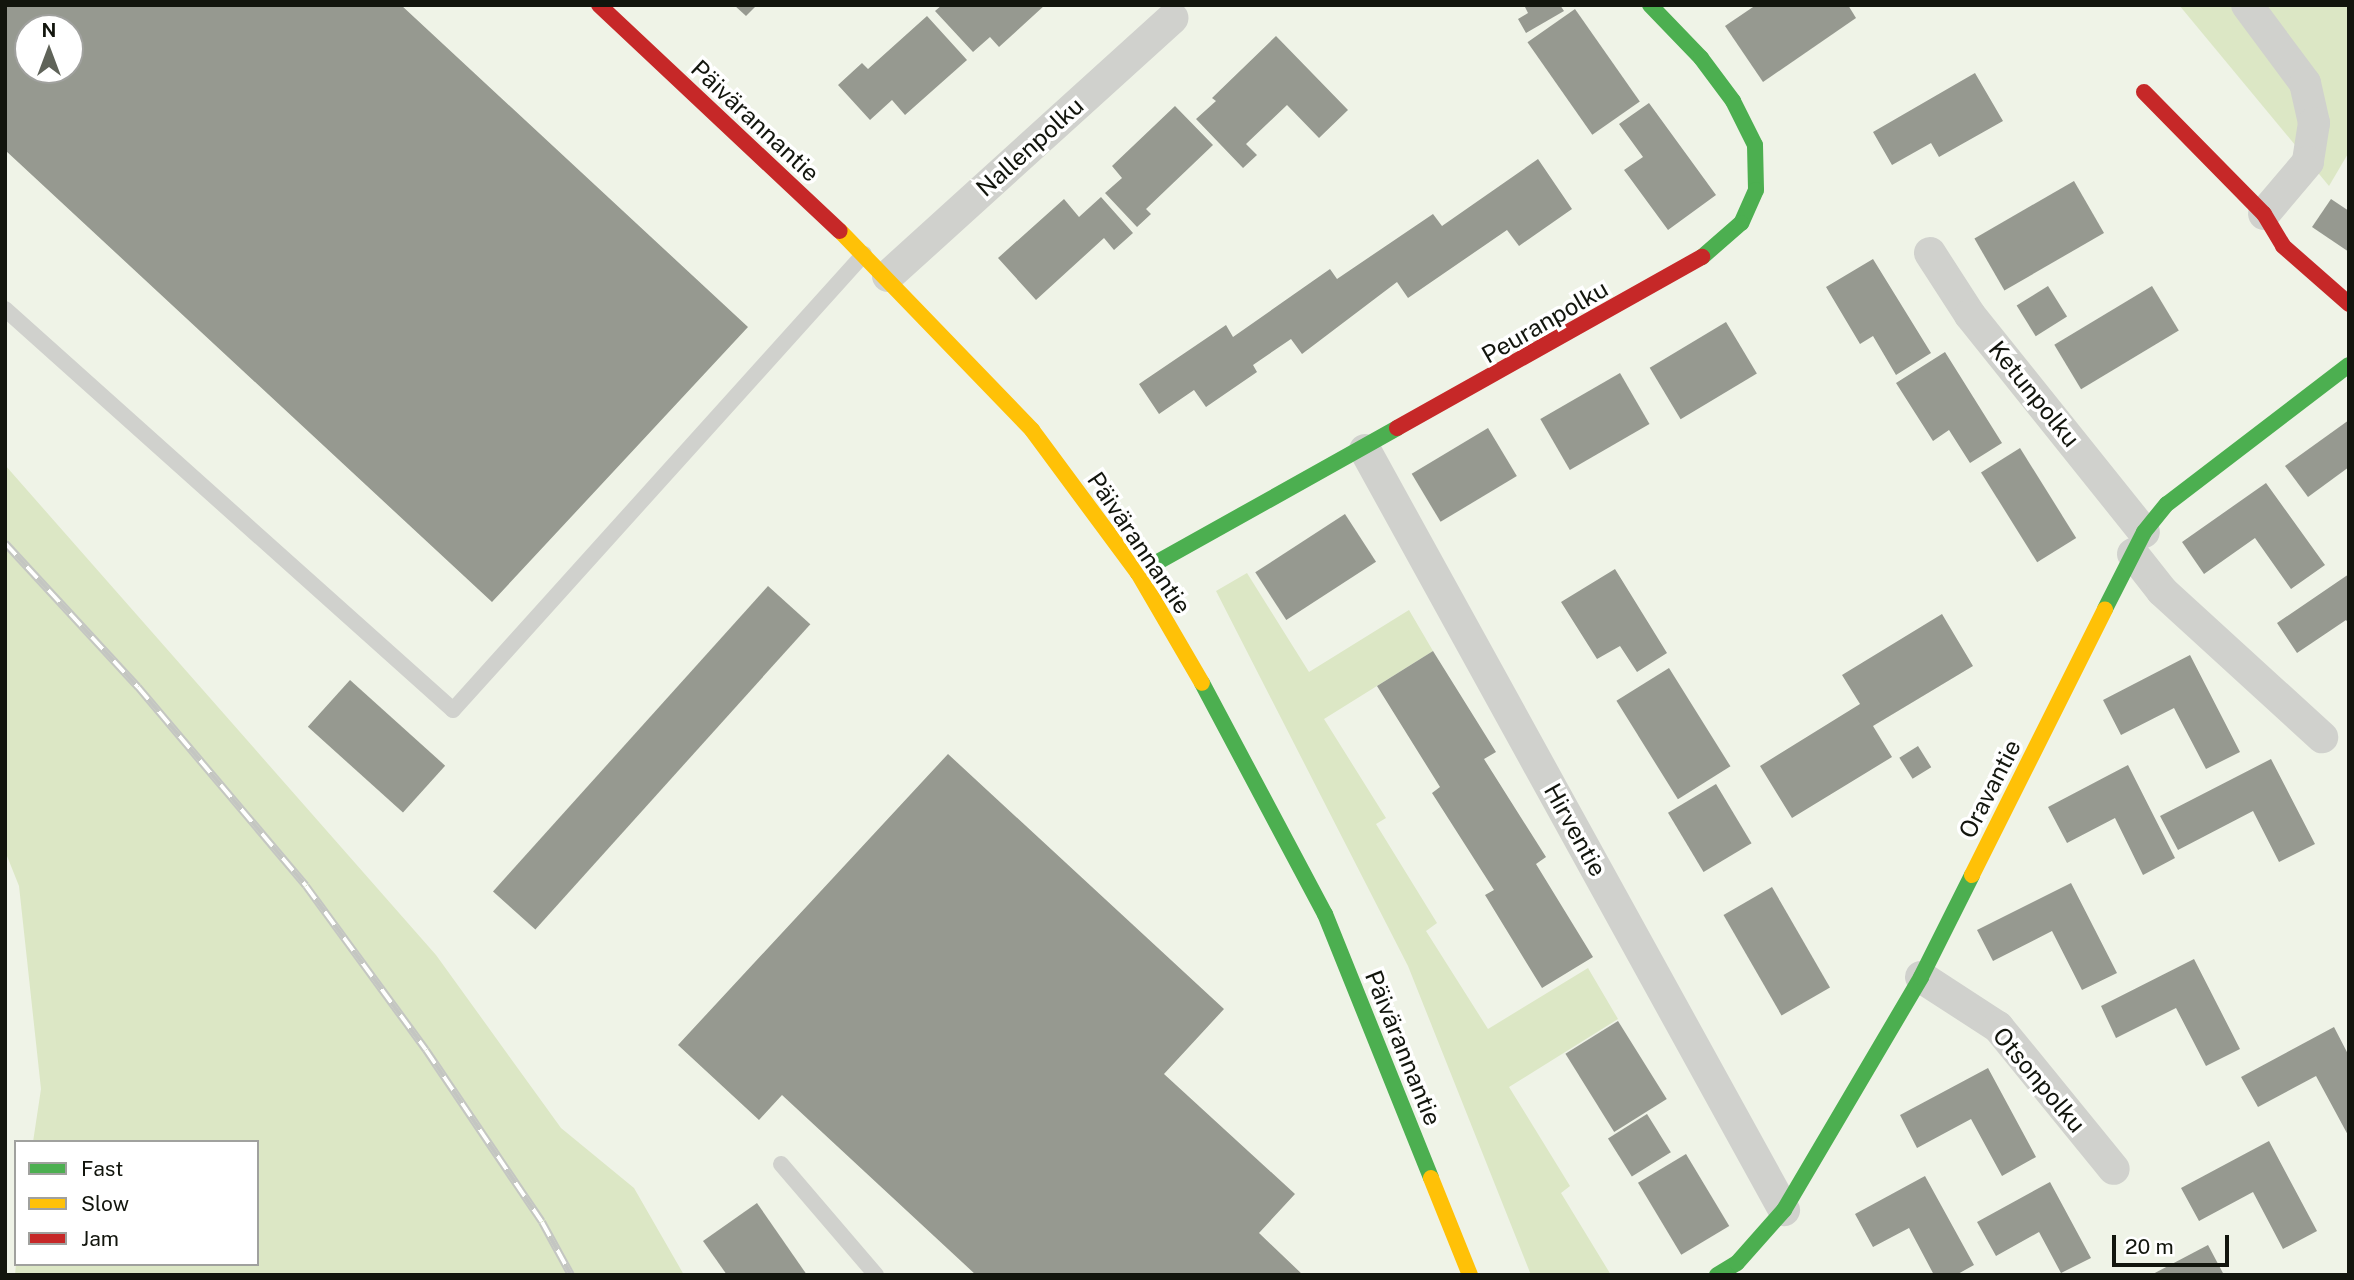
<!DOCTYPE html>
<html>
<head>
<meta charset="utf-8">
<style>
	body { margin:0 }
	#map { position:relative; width:2354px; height:1280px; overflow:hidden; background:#eff3e7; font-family:"Public Sans",sans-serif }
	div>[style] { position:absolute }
	.green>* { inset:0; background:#dce7c5 }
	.building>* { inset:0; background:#969990; transform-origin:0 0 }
	.lane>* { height:16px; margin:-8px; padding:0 8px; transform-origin:8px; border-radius:8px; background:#d0d1cd }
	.street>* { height:32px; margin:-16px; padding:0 16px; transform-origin:16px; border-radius:16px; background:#d0d1cd }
	.fast>* { height:16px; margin:-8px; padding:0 8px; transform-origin:8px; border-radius:8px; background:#4caf50 }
	.slow>* { height:16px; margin:-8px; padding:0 8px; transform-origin:8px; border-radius:8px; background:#ffc107 }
	.jam>* { height:16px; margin:-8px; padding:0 8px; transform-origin:8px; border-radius:8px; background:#c62828 }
	.rail>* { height:8px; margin-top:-4px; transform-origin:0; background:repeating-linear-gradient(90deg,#fff 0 16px,#c4c6c2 0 32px); box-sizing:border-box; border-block:2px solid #c4c6c2 }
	span { translate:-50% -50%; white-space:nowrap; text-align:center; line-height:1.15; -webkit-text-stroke:7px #fff; paint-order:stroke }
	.street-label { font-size:24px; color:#12150d }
	.frame { position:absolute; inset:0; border:7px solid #12150d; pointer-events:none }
	.legend { position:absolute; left:14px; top:1140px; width:245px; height:126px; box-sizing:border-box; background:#fff; border:2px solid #a0a19e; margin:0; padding:9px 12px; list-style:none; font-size:21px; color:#12150d }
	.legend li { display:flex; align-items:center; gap:14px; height:35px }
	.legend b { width:35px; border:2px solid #a0a19e }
	.north { position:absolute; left:14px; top:14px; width:70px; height:70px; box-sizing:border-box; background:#fff; border:2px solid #a0a19e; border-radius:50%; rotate:0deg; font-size:19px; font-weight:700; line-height:28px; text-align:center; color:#12150d }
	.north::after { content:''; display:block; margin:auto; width:24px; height:32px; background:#5f6359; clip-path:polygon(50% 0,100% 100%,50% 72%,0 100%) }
	.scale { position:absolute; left:2112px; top:1235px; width:117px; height:32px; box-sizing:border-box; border:4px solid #12150d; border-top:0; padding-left:9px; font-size:21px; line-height:24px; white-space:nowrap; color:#12150d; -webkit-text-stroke:5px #fff; paint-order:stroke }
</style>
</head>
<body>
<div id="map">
	<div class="green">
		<div style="clip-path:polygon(2179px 5px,2349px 5px,2349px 152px,2329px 186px)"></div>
		<div style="clip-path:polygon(5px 465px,436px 955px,561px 1128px,634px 1188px,684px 1275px,15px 1275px,16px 1264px,257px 1264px,257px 1142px,33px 1142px,41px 1089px,19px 886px,5px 851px)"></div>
		<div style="clip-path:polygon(1247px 573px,1309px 672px,1409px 610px,1433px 651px,1324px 719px,1386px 818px,1376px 824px,1437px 923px,1426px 931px,1488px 1029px,1588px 968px,1618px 1019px,1509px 1087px,1570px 1186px,1561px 1193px,1611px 1275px,1531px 1275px,1408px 966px,1216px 591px)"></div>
	</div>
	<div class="building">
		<div style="clip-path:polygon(evenodd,5px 5px,401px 5px,748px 327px,492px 602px,5px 150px,5px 5px,28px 28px,70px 28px,70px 70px,28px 70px,28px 28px)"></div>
		<div style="clip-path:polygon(734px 5px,757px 5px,746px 16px)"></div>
		<div style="clip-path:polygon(942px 5px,1045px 5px,999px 47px,990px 37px,973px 52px,935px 11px)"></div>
		<div style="clip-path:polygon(1524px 5px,1560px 5px,1564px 11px,1526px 33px,1518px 19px,1528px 13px)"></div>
		<div style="clip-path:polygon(1756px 5px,1848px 5px,1856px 18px,1763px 82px,1725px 26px)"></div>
		<div style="left:1575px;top:9px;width:113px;height:58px;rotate:55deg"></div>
		<div style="clip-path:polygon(927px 16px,967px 60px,905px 115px,892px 100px,870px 120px,838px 85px,862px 63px,868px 69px)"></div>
		<div style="clip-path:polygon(1276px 36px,1348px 110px,1319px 138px,1287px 105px,1246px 144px,1257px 155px,1243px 168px,1196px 119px,1216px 101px,1212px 98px)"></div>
		<div style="clip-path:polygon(1975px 73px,2003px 121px,1939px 157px,1931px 143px,1892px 165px,1873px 132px)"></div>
		<div style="clip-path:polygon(1649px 103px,1716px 195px,1668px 230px,1624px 170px,1643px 157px,1619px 124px)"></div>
		<div style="clip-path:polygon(1175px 106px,1213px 145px,1146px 209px,1151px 214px,1137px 227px,1105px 193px,1122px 178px,1112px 166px)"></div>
		<div style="clip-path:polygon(1538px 159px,1572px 209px,1519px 246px,1507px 230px,1408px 298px,1397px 282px,1302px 354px,1291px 339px,1253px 365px,1257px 372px,1206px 407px,1194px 390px,1159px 414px,1139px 384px,1226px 325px,1233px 337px,1330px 269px,1337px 279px,1433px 214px,1442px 226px)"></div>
		<div style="left:2074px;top:181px;width:60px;height:115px;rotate:60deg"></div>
		<div style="clip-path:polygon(1101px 197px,1133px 233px,1114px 250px,1104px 238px,1036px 300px,998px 258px,1064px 199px,1079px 217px)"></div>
		<div style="clip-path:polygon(2331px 199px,2349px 211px,2349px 252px,2312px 227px)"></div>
		<div style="clip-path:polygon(1873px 259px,1931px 353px,1896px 375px,1873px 336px,1860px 344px,1826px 287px)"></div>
		<div style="left:2048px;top:286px;width:36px;height:37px;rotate:58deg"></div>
		<div style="left:2152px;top:286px;width:52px;height:114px;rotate:59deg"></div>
		<div style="left:1726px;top:322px;width:60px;height:89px;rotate:59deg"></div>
		<div style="clip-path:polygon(1945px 352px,2002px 443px,1970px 463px,1949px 430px,1933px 441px,1896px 383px)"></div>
		<div style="left:1620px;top:373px;width:59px;height:92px;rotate:60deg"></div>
		<div style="clip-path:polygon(2349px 420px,2349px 467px,2308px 497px,2285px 466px)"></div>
		<div style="left:1488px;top:428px;width:56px;height:89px;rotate:59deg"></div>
		<div style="left:2020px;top:448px;width:106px;height:46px;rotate:58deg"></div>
		<div style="clip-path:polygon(2266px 483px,2325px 565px,2291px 589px,2255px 538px,2204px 574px,2182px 542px)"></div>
		<div style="left:1345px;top:514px;width:57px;height:107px;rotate:57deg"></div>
		<div style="clip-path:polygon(1615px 569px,1667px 653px,1637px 672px,1620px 646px,1597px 659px,1561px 602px)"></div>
		<div style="clip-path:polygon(2349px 574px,2349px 624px,2346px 620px,2297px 653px,2277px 623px)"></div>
		<div style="left:768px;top:586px;width:57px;height:411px;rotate:42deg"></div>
		<div style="clip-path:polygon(1942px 614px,1973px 666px,1873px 726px,1892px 757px,1792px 818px,1760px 766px,1860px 704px,1842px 675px)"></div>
		<div style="clip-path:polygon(1433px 651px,1496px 752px,1484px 759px,1546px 857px,1536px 864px,1593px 957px,1542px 988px,1485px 895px,1494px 890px,1432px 793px,1440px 787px,1377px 686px)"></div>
		<div style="clip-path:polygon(2190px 655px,2240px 752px,2206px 769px,2174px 708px,2121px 735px,2103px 700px)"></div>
		<div style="left:1669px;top:668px;width:116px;height:62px;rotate:58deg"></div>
		<div style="left:350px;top:680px;width:128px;height:63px;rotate:42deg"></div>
		<div style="left:1918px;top:746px;width:25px;height:22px;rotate:58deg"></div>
		<div style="clip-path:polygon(948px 754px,1224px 1009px,1164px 1074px,1295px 1194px,1259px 1233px,1303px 1275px,976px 1275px,782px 1095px,759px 1120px,678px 1045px)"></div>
		<div style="clip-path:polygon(2271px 759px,2315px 844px,2279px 862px,2253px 811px,2178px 850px,2160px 816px)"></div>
		<div style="clip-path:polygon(2128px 765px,2175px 858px,2143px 875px,2115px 818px,2067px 843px,2048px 807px)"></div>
		<div style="left:1716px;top:784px;width:69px;height:56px;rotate:59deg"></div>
		<div style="clip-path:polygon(2071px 883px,2117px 973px,2082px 990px,2052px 931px,1993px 961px,1977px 930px)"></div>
		<div style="left:1772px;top:887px;width:116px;height:56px;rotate:60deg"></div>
		<div style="clip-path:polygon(2194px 959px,2240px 1049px,2206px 1066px,2176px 1008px,2116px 1038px,2101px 1006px)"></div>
		<div style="left:1618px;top:1021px;width:92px;height:62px;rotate:58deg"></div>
		<div style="clip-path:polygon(2334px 1027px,2349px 1056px,2349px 1137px,2316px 1076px,2258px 1107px,2241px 1077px)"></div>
		<div style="clip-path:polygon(1988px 1068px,2036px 1157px,2002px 1176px,1971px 1119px,1917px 1148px,1900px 1115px)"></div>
		<div style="left:1647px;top:1114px;width:45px;height:46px;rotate:58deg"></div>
		<div style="clip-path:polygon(2269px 1141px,2317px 1231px,2283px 1249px,2253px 1192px,2199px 1221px,2181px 1188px)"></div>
		<div style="left:1686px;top:1154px;width:84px;height:56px;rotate:59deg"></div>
		<div style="clip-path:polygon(1925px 1176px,1974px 1265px,1956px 1275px,1934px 1275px,1909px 1228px,1873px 1247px,1855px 1214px)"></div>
		<div style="clip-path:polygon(2050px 1182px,2091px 1258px,2061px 1273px,2039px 1232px,1996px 1256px,1977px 1222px)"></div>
		<div style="clip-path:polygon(757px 1203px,807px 1275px,727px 1275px,703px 1241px)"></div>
		<div style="clip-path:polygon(2208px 1245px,2224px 1275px,2151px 1275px)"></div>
	</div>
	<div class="lane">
		<div style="left:5px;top:309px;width:601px;rotate:41.83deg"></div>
		<div style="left:453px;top:710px;width:614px;rotate:-47.97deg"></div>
		<div style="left:781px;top:1164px;width:146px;rotate:49.4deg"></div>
	</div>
	<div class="street">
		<div style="left:2247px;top:5px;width:97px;rotate:53.4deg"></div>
		<div style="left:2305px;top:83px;width:41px;rotate:77.3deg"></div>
		<div style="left:2314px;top:123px;width:39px;rotate:99deg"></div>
		<div style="left:2308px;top:162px;width:68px;rotate:130.2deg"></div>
		<div style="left:1930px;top:253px;width:74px;rotate:57.2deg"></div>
		<div style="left:1970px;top:315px;width:278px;rotate:51.3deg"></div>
		<div style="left:888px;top:276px;width:384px;rotate:-42.2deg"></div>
		<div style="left:1365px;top:450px;width:868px;rotate:61.13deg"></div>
		<div style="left:2133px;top:554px;width:47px;rotate:51.9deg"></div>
		<div style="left:2162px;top:591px;width:217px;rotate:42.4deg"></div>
		<div style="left:1921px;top:977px;width:92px;rotate:33deg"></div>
		<div style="left:1998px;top:1027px;width:183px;rotate:50.8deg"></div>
	</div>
	<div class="fast">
		<div style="left:1650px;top:5px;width:74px;rotate:46.1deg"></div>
		<div style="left:1701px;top:58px;width:54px;rotate:53.3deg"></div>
		<div style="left:1733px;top:101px;width:49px;rotate:63.4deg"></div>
		<div style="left:1755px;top:145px;width:45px;rotate:88.7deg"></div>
		<div style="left:1756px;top:190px;width:36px;rotate:114deg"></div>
		<div style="left:1741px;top:223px;width:52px;rotate:138.9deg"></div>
		<div style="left:1138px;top:573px;width:297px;rotate:-29.2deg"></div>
		<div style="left:2105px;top:609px;width:86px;rotate:-63.1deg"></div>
		<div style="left:2144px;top:532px;width:36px;rotate:-51deg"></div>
		<div style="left:2167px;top:504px;width:229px;rotate:-37.4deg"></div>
		<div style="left:1202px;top:683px;width:262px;rotate:62deg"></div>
		<div style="left:1325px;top:914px;width:284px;rotate:68.1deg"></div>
		<div style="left:1717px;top:1275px;width:23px;rotate:-31deg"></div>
		<div style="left:1737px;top:1263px;width:71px;rotate:-48.4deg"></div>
		<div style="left:1784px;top:1210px;width:270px;rotate:-59.5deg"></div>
		<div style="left:1921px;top:977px;width:114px;rotate:-63.4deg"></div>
	</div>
	<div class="slow">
		<div style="left:840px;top:231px;width:277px;rotate:46deg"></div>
		<div style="left:1032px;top:430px;width:178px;rotate:53.5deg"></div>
		<div style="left:1138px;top:573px;width:127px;rotate:59.8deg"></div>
		<div style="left:1972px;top:875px;width:297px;rotate:-63.4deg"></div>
		<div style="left:1431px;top:1178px;width:105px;rotate:68.1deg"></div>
	</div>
	<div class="jam">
		<div style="left:599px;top:5px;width:330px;rotate:43.2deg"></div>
		<div style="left:2144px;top:92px;width:171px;rotate:45.5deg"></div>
		<div style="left:2264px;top:214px;width:37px;rotate:59deg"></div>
		<div style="left:2283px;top:246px;width:88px;rotate:41.3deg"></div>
		<div style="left:1397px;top:428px;width:350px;rotate:-29.3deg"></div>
	</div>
	<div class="rail">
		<div style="left:5px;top:543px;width:196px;rotate:47.3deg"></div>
		<div style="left:138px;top:687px;width:260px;rotate:49.8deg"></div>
		<div style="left:306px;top:886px;width:203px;rotate:53.8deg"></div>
		<div style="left:426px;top:1050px;width:207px;rotate:56deg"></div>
		<div style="left:542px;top:1222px;width:60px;rotate:61.3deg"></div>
	</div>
	<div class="street-label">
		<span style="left:755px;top:121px;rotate:43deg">Päivärannantie</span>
		<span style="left:1030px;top:147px;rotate:-42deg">Nallenpolku</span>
		<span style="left:1545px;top:322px;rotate:-30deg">Peuranpolku</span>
		<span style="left:2034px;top:394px;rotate:51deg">Ketunpolku</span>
		<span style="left:1139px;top:543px;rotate:56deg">Päivärannantie</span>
		<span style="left:1990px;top:789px;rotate:-63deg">Oravantie</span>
		<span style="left:1575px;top:830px;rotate:61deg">Hirventie</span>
		<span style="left:1403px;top:1048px;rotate:68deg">Päivärannantie</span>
		<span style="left:2039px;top:1080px;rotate:50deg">Otsonpolku</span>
	</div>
	<div class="frame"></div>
	<ul class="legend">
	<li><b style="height:9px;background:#4caf50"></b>Fast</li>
	<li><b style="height:9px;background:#ffc107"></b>Slow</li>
	<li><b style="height:9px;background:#c62828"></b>Jam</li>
	</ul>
	<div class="north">N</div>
	<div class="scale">20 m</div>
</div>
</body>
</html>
